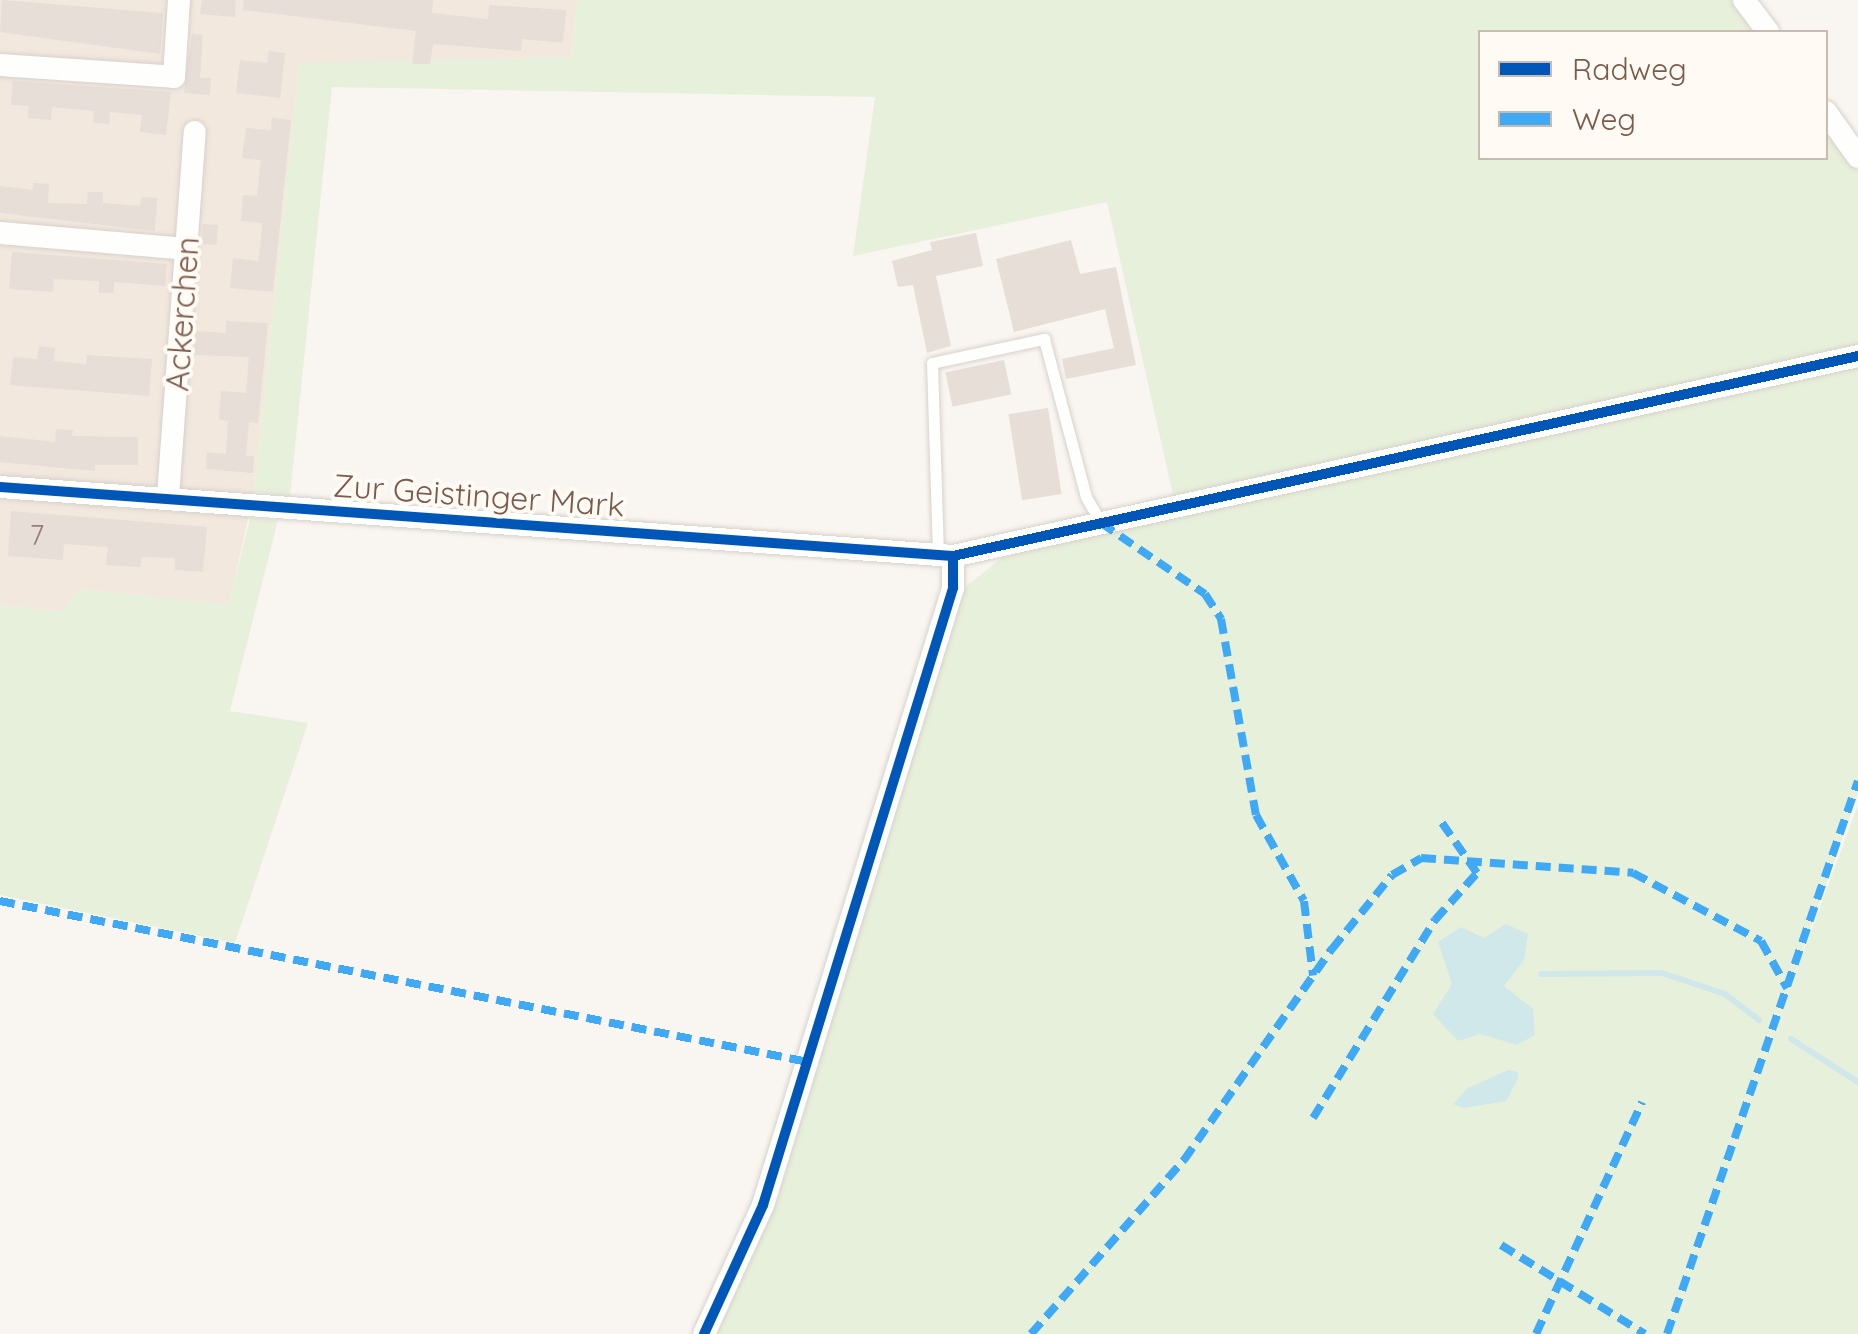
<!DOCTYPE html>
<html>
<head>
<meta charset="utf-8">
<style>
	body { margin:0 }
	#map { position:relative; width:1858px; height:1334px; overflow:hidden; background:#f9f5f0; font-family:Quicksand,sans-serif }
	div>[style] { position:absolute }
	.residential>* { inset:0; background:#f2e8de }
	.green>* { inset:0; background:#e7f0db }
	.water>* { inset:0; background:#d0e8ea }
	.stream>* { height:6px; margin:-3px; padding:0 3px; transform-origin:3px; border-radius:3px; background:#d0e8ea }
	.building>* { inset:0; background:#e6ded7; transform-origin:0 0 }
	.roads { filter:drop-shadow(0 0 2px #d7d1cb) drop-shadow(0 0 2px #d7d1cb) }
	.lane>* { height:11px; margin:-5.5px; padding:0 5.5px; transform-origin:5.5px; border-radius:5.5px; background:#fefefd }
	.street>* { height:22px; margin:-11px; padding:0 11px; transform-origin:11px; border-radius:11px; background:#fefefd }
	.quiet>* { height:8px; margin-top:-4px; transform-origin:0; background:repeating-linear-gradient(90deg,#3fa9f5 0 15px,transparent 0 23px) }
	.cycleway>* { height:10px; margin:-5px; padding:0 5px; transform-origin:5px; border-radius:5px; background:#0057b8 }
	span { translate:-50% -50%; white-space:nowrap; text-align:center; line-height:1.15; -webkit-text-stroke:8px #fffaf3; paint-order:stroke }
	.number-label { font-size:28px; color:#977e72 }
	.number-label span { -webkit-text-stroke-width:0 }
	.street-label { font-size:32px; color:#7a5c4d }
	.legend { position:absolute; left:1478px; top:30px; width:350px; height:130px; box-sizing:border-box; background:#fffaf3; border:2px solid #cabbb1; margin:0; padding:12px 18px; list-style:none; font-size:30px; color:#7a5c4d }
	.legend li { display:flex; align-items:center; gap:20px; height:50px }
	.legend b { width:50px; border:2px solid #cabbb1 }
</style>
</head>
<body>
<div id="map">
	<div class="residential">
		<div style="clip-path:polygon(0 0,577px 0,572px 57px,299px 64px,254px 492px,229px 605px,80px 589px,62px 612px,0 605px)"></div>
	</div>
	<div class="green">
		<div style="clip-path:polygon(577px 0,1731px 0,1755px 32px,1480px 32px,1480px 158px,1826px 158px,1826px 127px,1858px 171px,1858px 344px,1174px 499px,1107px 202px,853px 256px,875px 97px,332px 87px,290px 496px,254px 492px,299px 63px,572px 57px)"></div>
		<div style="clip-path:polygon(1858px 367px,1858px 794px,1779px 1017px,1858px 805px,1858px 1334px,717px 1334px,776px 1204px,962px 590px,1004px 556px)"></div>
		<div style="clip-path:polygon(250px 518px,278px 520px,230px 711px,308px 723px,235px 943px,0 895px,0 605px,62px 612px,80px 589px,229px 604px)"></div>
	</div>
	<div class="water">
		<div style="clip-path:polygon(1506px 924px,1528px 934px,1524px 960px,1504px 986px,1533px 1009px,1535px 1035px,1517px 1045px,1480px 1034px,1458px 1041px,1433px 1014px,1452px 984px,1438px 942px,1461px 927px,1484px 938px)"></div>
		<div style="clip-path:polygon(1508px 1070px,1518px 1072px,1518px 1079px,1506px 1101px,1464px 1108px,1453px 1104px,1468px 1088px)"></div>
	</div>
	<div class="stream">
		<div style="left:1541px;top:974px;width:121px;rotate:-0.5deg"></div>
		<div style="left:1662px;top:973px;width:66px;rotate:18.4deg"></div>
		<div style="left:1725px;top:994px;width:43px;rotate:37.4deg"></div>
		<div style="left:1791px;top:1039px;width:80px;rotate:32.7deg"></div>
	</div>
	<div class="building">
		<div style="clip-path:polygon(2px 0,163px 13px,160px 54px,0 32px)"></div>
		<div style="clip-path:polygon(202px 0,236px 0,235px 17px,200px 14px)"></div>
		<div style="clip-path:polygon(244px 0,433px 0,432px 13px,488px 19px,489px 5px,566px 10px,563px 43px,522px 39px,521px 51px,433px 44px,430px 64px,412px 64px,416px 31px,243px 10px)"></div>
		<div style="clip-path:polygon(192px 34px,203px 35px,200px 78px,211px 78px,210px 95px,184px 93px)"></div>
		<div style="clip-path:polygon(269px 51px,285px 53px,280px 98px,236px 93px,240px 60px,267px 63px)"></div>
		<div style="clip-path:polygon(13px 81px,171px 92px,166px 135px,140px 132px,142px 115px,110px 112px,109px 124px,93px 123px,94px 111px,52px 107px,51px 120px,28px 118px,29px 106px,11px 105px)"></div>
		<div style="clip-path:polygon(272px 118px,291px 120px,273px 292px,230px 288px,233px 258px,259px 261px,262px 223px,241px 221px,243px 195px,257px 196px,261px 160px,242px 158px,246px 128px,271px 130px)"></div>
		<div style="clip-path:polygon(33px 183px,49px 184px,48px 203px,87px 204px,88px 192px,103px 192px,103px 203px,140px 206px,141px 197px,157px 198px,155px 231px,0 213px,0 186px,33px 190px)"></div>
		<div style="left:203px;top:224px;width:15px;height:20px;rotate:4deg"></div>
		<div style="clip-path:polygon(976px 233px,983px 266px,936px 276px,951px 346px,927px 353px,913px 285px,898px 287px,892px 261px,932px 250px,930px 242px)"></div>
		<div style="clip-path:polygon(1071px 240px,1080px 274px,1116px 267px,1136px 365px,1066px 379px,1062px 359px,1114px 348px,1105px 309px,1014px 332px,996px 259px)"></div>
		<div style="clip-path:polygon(12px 252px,167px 264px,165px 286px,114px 282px,114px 293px,99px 293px,99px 281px,54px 279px,53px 292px,9px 289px)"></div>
		<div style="clip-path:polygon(226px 321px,268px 323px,258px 423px,249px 422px,246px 456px,254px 456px,253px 473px,206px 469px,207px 452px,226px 454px,228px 421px,219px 420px,221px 391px,246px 393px,249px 357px,194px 355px,195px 331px,226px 333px)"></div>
		<div style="clip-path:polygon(39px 346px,55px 348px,54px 361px,86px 364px,87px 355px,152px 359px,149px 396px,10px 385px,13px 357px,37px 359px)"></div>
		<div style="left:1004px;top:360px;width:35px;height:60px;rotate:78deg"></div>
		<div style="left:1048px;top:408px;width:87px;height:40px;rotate:81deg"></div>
		<div style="clip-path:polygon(56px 429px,73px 430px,72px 436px,138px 437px,138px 465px,95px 465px,95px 471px,0 462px,0 436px,55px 442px)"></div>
		<div style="clip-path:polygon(11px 511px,207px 527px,203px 572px,175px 570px,175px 558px,142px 557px,140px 567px,106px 565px,108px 547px,64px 544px,63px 560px,8px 556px)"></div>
	</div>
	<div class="roads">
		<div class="lane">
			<div style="left:938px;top:554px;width:191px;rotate:-91.8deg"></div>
			<div style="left:932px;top:363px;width:115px;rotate:-12.1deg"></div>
			<div style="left:1044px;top:339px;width:163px;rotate:75.1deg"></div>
			<div style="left:1086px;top:497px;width:30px;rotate:60deg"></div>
		</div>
		<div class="street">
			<div style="left:1744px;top:0;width:40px;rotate:53deg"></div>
			<div style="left:0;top:65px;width:174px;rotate:3.9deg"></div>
			<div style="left:174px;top:77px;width:77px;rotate:-86.3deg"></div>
			<div style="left:1826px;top:112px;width:55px;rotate:54.6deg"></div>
			<div style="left:0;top:233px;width:187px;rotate:4.9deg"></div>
			<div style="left:0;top:487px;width:955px;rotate:4.14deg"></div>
			<div style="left:953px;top:556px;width:927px;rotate:-12.46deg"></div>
			<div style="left:168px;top:496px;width:365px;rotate:-85.8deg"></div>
			<div style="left:704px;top:1334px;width:142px;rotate:-65.4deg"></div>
			<div style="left:763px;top:1205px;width:646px;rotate:-72.88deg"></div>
			<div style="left:953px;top:588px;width:32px;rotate:-90deg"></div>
		</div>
	</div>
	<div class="quiet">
		<div style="left:1101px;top:523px;width:126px;rotate:34.3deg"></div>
		<div style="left:1205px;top:594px;width:30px;rotate:57deg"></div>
		<div style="left:1221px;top:619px;width:199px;rotate:79.9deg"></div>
		<div style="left:1256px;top:815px;width:98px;rotate:60.8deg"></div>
		<div style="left:1304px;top:901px;width:75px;rotate:83.1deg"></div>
		<div style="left:0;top:901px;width:824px;rotate:11.27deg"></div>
		<div style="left:1313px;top:1118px;width:233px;rotate:-58.4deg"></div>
		<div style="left:1435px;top:920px;width:63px;rotate:-48.2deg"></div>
		<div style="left:1477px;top:873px;width:65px;rotate:-124.9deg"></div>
		<div style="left:1501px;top:1245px;width:169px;rotate:31.7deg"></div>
		<div style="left:1031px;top:1334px;width:232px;rotate:-48.7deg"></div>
		<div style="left:1184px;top:1160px;width:258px;rotate:-55deg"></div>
		<div style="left:1332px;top:949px;width:95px;rotate:-51deg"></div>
		<div style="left:1392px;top:875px;width:34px;rotate:-30deg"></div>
		<div style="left:1421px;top:858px;width:213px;rotate:4deg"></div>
		<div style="left:1633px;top:873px;width:145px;rotate:28deg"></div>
		<div style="left:1761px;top:941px;width:54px;rotate:61deg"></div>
		<div style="left:1536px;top:1334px;width:255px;rotate:-65.4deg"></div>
		<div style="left:1667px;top:1334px;width:585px;rotate:-70.95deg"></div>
	</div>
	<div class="cycleway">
		<div style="left:0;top:487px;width:955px;rotate:4.14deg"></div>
		<div style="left:953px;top:556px;width:927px;rotate:-12.46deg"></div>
		<div style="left:704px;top:1334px;width:142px;rotate:-65.4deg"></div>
		<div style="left:763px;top:1205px;width:646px;rotate:-72.88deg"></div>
		<div style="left:953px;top:588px;width:32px;rotate:-90deg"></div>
	</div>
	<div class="number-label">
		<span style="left:37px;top:535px">7</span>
	</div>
	<div class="street-label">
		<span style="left:182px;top:314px;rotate:-86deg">Ackerchen</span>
		<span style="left:479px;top:495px;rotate:4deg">Zur Geistinger Mark</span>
	</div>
	<ul class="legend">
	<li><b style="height:12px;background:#0057b8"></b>Radweg</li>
	<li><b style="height:12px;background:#3fa9f5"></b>Weg</li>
	</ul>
</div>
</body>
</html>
